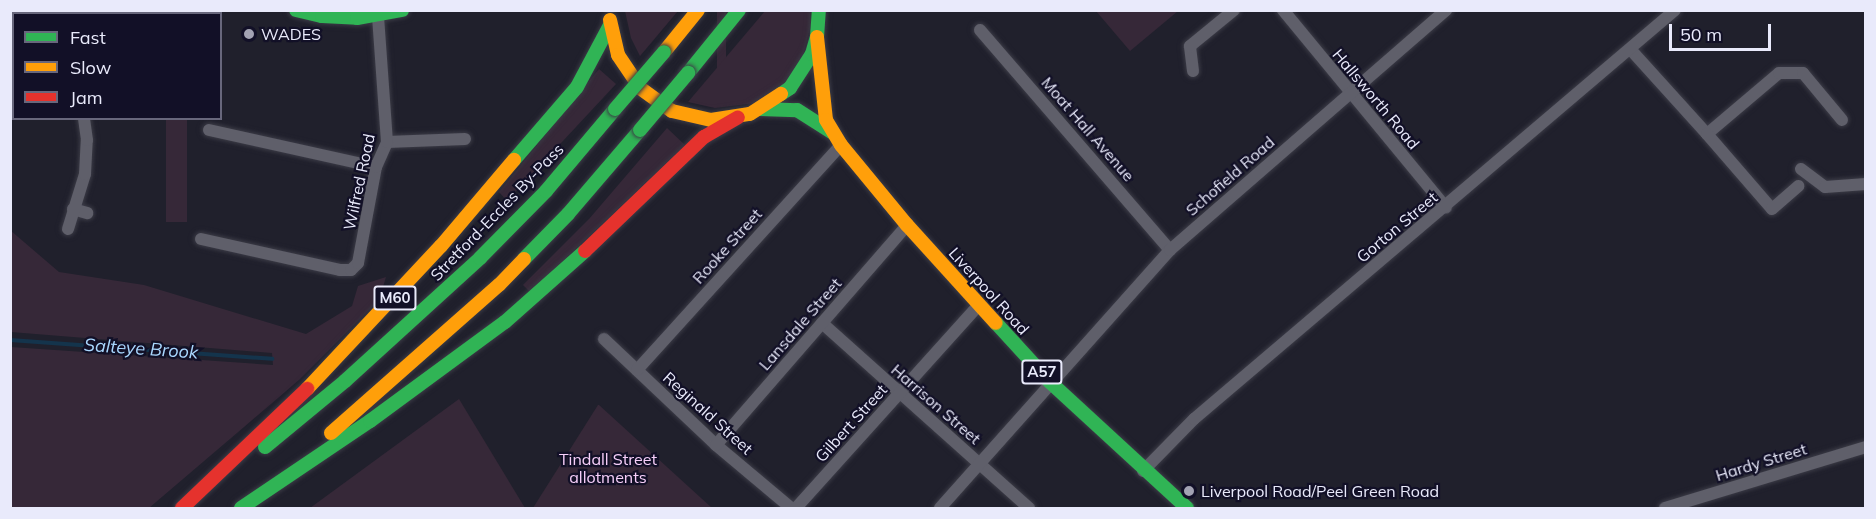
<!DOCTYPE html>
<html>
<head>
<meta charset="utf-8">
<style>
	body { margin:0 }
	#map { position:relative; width:1876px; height:519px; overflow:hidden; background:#20202c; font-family:Mulish,sans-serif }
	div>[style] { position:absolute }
	.green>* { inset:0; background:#362838; transform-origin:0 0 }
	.stream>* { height:4px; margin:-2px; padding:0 2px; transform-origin:2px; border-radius:2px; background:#14344c }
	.roads { filter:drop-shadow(0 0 2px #3b3b46) drop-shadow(0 0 2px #3b3b46) }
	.street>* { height:12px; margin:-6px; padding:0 6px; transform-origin:6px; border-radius:6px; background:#5f5f6a }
	.fast>* { height:14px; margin:-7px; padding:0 7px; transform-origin:7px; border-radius:7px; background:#30b455 }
	.slow>* { height:14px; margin:-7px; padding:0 7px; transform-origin:7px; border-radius:7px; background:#ff9f0a }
	.jam>* { height:14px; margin:-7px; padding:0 7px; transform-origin:7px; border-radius:7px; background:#e5322d }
	.bridges { filter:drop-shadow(0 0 2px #3b3b46) drop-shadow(0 0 2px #3b3b46) }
	.fast-bridge>* { height:14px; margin:-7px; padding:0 7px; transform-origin:7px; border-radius:7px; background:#30b455 }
	.dots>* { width:16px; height:16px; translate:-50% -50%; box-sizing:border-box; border:3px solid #121027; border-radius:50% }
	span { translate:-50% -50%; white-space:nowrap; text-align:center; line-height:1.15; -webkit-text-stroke:4.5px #121027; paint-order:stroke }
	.shield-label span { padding:2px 4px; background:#121027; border:2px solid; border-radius:4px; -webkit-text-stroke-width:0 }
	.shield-label { font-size:15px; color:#e9eafb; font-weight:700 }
	.poi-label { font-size:16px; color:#e9eafb }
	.left { translate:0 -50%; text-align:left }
	.street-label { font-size:16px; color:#e9eafb }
	.park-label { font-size:16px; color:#f7cffa }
	.water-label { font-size:18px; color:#a9d7fe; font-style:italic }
	.frame { position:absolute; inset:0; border:12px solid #e9eafb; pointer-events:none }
	.legend { position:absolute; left:12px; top:12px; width:210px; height:108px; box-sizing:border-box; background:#121027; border:2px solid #68677c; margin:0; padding:8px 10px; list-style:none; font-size:18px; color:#e9eafb }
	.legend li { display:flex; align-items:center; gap:12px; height:30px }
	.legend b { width:30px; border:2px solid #68677c }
	.scale { position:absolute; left:1669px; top:24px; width:102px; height:27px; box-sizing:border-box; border:3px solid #e9eafb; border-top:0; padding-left:8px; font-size:18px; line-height:21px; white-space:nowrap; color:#e9eafb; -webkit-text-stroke:4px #121027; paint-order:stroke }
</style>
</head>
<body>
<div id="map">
	<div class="green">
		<div style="clip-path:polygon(625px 11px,625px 10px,678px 11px,640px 56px,631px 38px)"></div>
		<div style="left:717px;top:11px;width:9px;height:74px"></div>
		<div style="clip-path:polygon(765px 11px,810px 11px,811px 24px,798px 75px,756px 103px,715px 108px,688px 102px)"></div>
		<div style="clip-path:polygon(1096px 11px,1178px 11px,1130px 51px)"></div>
		<div style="clip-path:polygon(599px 69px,616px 84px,507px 201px,499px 192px)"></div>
		<div style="left:166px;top:119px;width:21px;height:103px"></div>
		<div style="clip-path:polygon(667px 128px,685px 145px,530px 292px,523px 285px,589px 219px)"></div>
		<div style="clip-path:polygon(10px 230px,59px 272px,144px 285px,306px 334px,352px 306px,358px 286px,386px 277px,379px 300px,299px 380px,149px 508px,11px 508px,11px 347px,273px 365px,272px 353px,11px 332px)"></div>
		<div style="clip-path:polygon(459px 399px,525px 508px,310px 508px)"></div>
		<div style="clip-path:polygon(598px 405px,599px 405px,712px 508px,533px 508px)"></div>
	</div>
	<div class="stream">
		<div style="left:10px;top:340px;width:263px;rotate:4.1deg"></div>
	</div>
	<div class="roads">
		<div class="street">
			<div style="left:1283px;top:10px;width:256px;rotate:50.5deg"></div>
			<div style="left:192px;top:14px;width:4px;rotate:-90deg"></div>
			<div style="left:980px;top:30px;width:291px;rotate:49.2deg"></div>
			<div style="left:1631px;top:50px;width:113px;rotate:47.9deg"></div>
			<div style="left:1707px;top:134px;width:94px;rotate:-40.3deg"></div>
			<div style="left:1779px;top:73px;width:24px"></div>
			<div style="left:1803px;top:73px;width:61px;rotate:50.3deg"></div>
			<div style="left:1193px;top:71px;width:25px;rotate:-97deg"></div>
			<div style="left:1190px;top:46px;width:57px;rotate:-39.3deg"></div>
			<div style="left:10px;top:84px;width:4px;rotate:14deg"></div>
			<div style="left:209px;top:130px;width:171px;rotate:12.5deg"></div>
			<div style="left:1707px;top:134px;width:99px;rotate:49.1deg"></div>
			<div style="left:1772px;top:209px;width:35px;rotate:-41deg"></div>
			<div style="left:387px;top:142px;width:78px;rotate:-2.2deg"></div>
			<div style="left:1801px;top:169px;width:30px;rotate:37deg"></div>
			<div style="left:1825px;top:187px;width:41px;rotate:-4.2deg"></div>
			<div style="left:73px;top:209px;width:15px;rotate:16deg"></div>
			<div style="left:68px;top:229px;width:58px;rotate:-72.8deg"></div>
			<div style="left:85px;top:174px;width:34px;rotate:-87deg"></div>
			<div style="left:87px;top:140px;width:22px;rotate:-98deg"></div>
			<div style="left:201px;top:239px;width:142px;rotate:12.6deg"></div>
			<div style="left:340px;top:270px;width:11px"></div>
			<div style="left:351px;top:270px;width:10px;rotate:-45deg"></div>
			<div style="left:358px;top:263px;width:98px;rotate:-79.4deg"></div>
			<div style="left:376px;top:167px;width:27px;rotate:-66deg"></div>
			<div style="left:387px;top:142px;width:126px;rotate:-94.1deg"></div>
			<div style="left:822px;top:323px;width:278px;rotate:41.8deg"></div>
			<div style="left:604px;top:339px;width:154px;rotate:43.4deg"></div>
			<div style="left:716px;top:445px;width:98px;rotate:40deg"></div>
			<div style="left:637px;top:370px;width:304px;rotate:-47.8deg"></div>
			<div style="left:716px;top:445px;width:291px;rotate:-49deg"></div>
			<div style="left:1143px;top:471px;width:73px;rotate:-45.6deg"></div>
			<div style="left:1194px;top:419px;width:631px;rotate:-40.37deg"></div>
			<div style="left:796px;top:508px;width:273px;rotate:-48deg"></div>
			<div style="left:940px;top:508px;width:346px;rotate:-48.3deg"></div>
			<div style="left:1170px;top:250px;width:366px;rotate:-41deg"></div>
			<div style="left:1665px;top:508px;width:210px;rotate:-16.9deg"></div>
		</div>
		<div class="fast">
			<div style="left:296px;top:10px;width:27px;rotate:13deg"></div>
			<div style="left:322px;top:16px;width:35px;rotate:3deg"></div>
			<div style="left:357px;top:18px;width:46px;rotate:-10.1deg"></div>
			<div style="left:688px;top:73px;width:81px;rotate:-51deg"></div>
			<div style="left:781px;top:94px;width:11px;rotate:-34deg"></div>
			<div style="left:790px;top:88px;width:40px;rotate:-57.1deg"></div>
			<div style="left:812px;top:54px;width:18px;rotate:-74deg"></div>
			<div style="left:817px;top:37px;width:27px;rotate:-86deg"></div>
			<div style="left:760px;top:109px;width:37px;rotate:2deg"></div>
			<div style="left:797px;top:110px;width:43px;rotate:32.6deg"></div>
			<div style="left:514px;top:160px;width:96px;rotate:-49.2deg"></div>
			<div style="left:577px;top:87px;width:70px;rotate:-62deg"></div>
			<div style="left:524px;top:259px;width:63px;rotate:-45.6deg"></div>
			<div style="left:568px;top:214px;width:111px;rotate:-49.4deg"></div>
			<div style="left:996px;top:323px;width:80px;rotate:47.5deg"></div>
			<div style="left:1050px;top:382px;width:186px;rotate:42.6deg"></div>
			<div style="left:265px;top:447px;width:104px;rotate:-39.5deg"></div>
			<div style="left:345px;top:381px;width:183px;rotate:-42.3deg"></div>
			<div style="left:480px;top:258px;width:94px;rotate:-45.4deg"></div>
			<div style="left:546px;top:191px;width:107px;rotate:-49.9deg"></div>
			<div style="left:241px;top:508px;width:156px;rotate:-34deg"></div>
			<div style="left:370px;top:421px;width:167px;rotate:-36.3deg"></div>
			<div style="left:505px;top:322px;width:107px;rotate:-41.6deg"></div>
		</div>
		<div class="slow">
			<div style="left:610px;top:20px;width:36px;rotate:77deg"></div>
			<div style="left:618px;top:55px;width:40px;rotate:56deg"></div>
			<div style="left:640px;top:88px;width:39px;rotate:36deg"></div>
			<div style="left:672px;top:111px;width:40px;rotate:13deg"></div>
			<div style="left:711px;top:120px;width:39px;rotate:-9deg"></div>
			<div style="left:750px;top:114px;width:37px;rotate:-33deg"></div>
			<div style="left:817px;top:37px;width:83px;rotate:83.8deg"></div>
			<div style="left:826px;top:120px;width:29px;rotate:59deg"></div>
			<div style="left:841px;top:145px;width:104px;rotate:50.5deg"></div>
			<div style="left:907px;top:225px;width:132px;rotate:47.8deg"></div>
			<div style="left:664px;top:52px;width:54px;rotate:-51deg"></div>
			<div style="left:307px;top:389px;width:196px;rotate:-46.9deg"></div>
			<div style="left:441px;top:246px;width:113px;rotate:-49.7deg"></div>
			<div style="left:331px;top:433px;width:224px;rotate:-41.4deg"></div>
			<div style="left:499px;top:285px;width:36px;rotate:-46deg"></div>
		</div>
		<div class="jam">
			<div style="left:585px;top:251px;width:165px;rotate:-43.8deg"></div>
			<div style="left:704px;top:137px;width:39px;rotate:-30deg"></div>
			<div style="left:182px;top:508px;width:173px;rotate:-43.6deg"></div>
		</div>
	</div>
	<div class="bridges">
		<div class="fast-bridge">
			<div style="left:615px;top:109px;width:75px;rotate:-49.3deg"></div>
			<div style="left:640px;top:130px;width:75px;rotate:-49.9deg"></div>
		</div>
	</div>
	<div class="dots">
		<div style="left:249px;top:34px;background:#a3a3b3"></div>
		<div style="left:1189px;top:491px;background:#a3a3b3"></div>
	</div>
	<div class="shield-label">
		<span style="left:395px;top:298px">M60</span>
		<span style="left:1042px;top:372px">A57</span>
	</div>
	<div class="poi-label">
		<span class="left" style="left:261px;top:34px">WADES</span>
		<span class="left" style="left:1201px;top:491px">Liverpool Road/Peel Green Road</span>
	</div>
	<div class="street-label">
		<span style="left:1376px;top:99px;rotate:50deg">Hallsworth Road</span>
		<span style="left:1088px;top:129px;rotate:49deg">Moat Hall Avenue</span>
		<span style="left:1230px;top:176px;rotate:-41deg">Schofield Road</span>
		<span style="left:359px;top:182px;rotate:-78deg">Wilfred Road</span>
		<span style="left:497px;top:212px;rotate:-46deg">Stretford-Eccles By-Pass</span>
		<span style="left:1397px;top:227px;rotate:-40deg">Gorton Street</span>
		<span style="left:727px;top:246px;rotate:-48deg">Rooke Street</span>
		<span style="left:989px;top:291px;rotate:48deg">Liverpool Road</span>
		<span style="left:800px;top:324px;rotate:-49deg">Lansdale Street</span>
		<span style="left:936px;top:404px;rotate:41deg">Harrison Street</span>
		<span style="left:708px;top:413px;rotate:42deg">Reginald Street</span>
		<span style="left:851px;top:423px;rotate:-48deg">Gilbert Street</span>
		<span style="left:1761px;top:462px;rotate:-17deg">Hardy Street</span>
	</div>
	<div class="park-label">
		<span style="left:608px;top:468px">Tindall Street<br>allotments</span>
	</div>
	<div class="water-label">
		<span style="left:141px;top:349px;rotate:4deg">Salteye Brook</span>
	</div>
	<div class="frame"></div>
	<ul class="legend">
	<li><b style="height:8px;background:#30b455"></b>Fast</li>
	<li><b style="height:8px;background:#ff9f0a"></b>Slow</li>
	<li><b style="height:8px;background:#e5322d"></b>Jam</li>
	</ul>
	<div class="scale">50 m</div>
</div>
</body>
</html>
